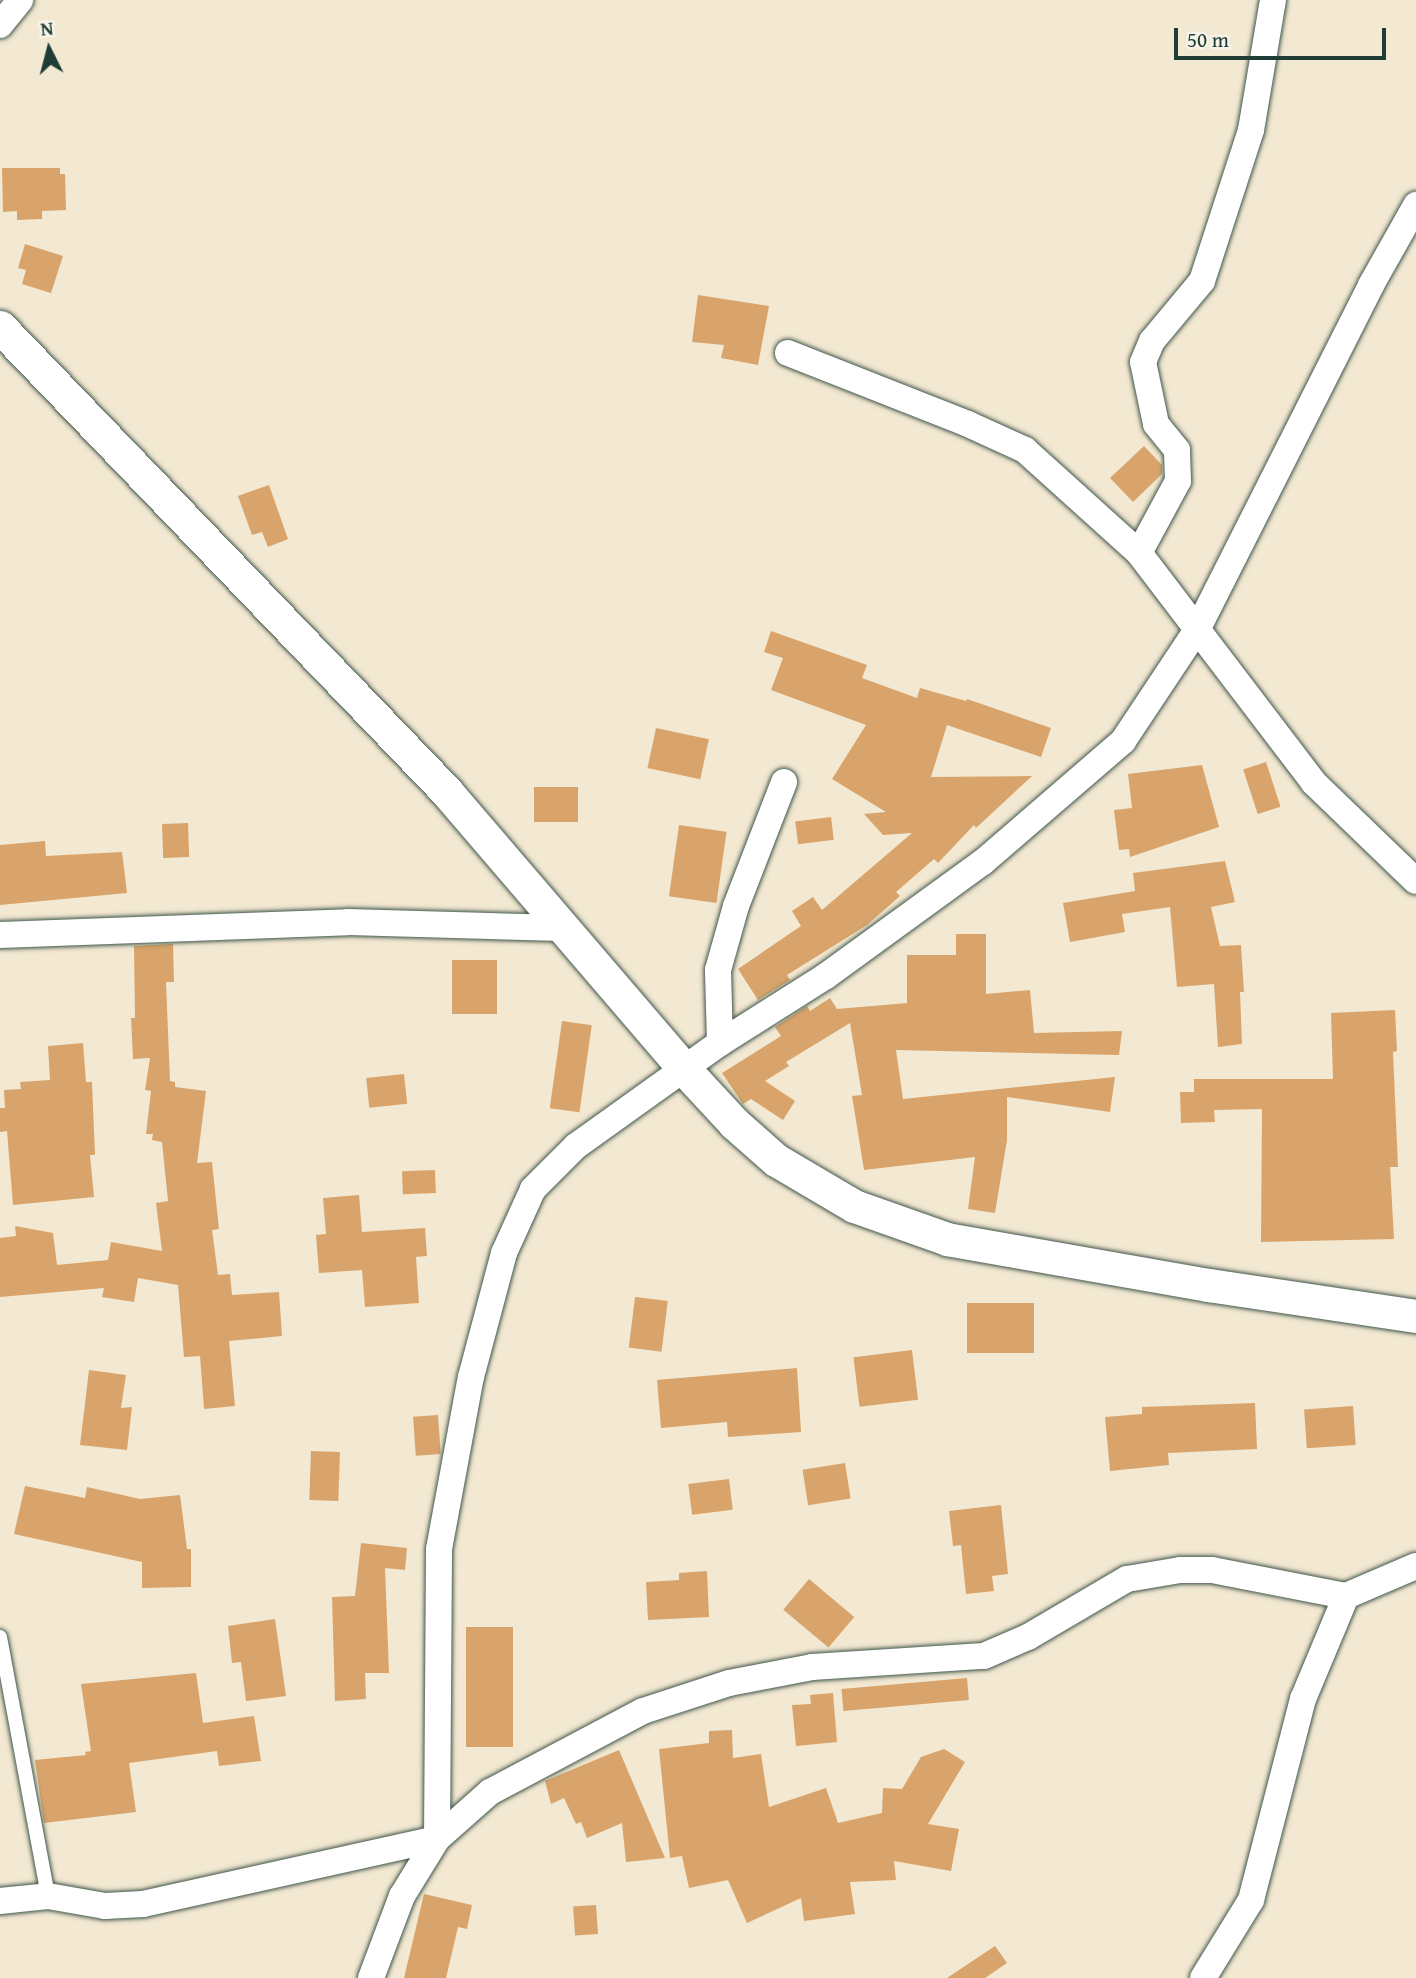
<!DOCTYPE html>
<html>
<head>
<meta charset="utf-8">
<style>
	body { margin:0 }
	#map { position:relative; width:1416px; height:1978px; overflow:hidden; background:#f3e8d1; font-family:"Gentium Book Plus",serif }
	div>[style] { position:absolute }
	.building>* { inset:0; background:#d8a46b; transform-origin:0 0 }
	.roads { filter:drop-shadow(0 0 2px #3f574c) drop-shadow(0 0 2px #3f574c) }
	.service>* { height:14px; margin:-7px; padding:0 7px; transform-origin:7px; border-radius:7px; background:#fff }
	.minor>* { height:26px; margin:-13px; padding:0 13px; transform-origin:13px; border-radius:13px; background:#fff }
	.tertiary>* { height:33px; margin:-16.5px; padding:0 16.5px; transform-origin:16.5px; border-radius:16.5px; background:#fff }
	span { translate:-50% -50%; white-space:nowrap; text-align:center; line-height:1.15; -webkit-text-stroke:7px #f7f3e8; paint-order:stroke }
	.north { position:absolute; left:14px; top:14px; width:70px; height:70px; -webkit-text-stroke:5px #f7f3e8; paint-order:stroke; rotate:354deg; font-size:19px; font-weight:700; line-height:28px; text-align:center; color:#1f3d34 }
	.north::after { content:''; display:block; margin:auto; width:24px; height:32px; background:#1f3d34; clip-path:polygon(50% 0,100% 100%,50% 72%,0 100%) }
	.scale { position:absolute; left:1174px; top:28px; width:212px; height:32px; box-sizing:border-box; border:4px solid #1f3d34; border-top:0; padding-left:9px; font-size:21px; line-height:24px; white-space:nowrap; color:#1f3d34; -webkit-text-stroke:5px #f7f3e8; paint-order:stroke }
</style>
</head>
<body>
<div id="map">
	<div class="building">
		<div style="clip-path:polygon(2px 168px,60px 168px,60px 174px,65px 174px,66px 210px,42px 211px,42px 219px,17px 220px,17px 211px,3px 212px)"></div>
		<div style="clip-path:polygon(25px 244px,63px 256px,51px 293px,22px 284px,26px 270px,18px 268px)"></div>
		<div style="clip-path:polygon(698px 295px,769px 306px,758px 365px,721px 358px,724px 345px,692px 342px)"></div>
		<div style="clip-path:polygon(1144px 446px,1162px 465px,1162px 474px,1133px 502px,1110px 478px)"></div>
		<div style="clip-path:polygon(269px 485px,288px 539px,268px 547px,262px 532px,252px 535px,238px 496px)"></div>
		<div style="clip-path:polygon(771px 631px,867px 665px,862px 678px,917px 698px,920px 688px,966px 701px,967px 699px,1051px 728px,1041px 757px,947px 725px,931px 777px,1032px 776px,976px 828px,974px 825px,938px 863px,934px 859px,896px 892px,900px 896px,867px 925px,787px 975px,790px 980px,758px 1000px,738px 969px,801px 926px,792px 911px,813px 897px,822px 910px,912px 833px,883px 835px,864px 814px,886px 812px,832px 779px,866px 725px,771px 690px,783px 658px,764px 652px)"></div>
		<div style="left:656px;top:728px;width:54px;height:41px;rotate:12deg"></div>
		<div style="left:1266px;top:762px;width:47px;height:24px;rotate:72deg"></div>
		<div style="clip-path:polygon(1202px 765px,1219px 827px,1130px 857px,1129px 849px,1119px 850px,1114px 810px,1132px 808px,1128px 774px)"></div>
		<div style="left:534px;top:787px;width:44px;height:35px"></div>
		<div style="left:831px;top:817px;width:23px;height:36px;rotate:83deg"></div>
		<div style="left:188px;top:823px;width:34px;height:26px;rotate:88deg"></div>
		<div style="left:679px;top:825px;width:48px;height:72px;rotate:8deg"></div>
		<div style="clip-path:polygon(45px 841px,46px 856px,122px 852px,127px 893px,0 905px,0 845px)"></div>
		<div style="clip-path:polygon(1225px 861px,1235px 902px,1211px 907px,1220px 946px,1241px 945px,1244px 992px,1240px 992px,1242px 1044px,1218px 1047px,1214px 984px,1177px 987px,1170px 907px,1122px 914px,1125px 932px,1070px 942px,1063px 903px,1135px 891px,1133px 873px)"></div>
		<div style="clip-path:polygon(956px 934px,986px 934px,986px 994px,1030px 990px,1034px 1033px,1122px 1031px,1119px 1055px,896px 1050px,903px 1099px,1115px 1077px,1110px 1112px,1007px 1097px,1007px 1140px,995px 1213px,968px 1209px,975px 1157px,864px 1170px,852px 1096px,862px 1095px,850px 1023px,786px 1062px,789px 1066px,765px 1081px,795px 1101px,783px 1120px,751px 1099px,743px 1104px,722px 1073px,781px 1036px,775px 1027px,807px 1006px,810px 1011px,830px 998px,837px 1009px,907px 1003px,907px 955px,956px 955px)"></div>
		<div style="clip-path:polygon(173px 944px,174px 982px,166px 982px,170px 1081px,175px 1082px,175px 1087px,206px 1091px,197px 1163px,212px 1162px,219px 1229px,212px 1230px,218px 1275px,230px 1274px,232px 1295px,279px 1292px,282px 1336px,229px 1341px,235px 1406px,204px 1409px,200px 1356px,184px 1357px,178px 1285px,138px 1278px,134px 1302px,102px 1297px,104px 1288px,0 1297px,0 1238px,16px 1236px,15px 1226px,53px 1233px,57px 1265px,108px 1260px,111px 1242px,162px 1251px,156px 1203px,168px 1201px,162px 1142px,152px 1140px,153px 1134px,146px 1134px,151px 1091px,145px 1090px,150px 1058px,133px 1059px,131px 1018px,135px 1018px,134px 946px)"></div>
		<div style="left:452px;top:960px;width:45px;height:54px"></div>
		<div style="clip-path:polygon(1395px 1010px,1397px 1051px,1393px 1052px,1398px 1167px,1390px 1167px,1394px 1239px,1261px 1242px,1262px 1109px,1214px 1110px,1215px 1122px,1181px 1123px,1180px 1092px,1194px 1092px,1194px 1079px,1333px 1079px,1331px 1013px)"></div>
		<div style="left:562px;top:1021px;width:30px;height:88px;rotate:8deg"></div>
		<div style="clip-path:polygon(83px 1043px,86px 1082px,92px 1082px,95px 1155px,90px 1155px,94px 1197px,13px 1205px,7px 1131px,0 1132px,0 1108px,5px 1108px,4px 1090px,21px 1089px,20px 1082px,50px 1080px,48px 1046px)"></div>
		<div style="left:404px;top:1074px;width:30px;height:38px;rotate:84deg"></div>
		<div style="left:435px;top:1170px;width:23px;height:33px;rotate:88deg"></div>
		<div style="clip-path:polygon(359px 1195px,362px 1232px,425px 1228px,427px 1256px,416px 1257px,419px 1303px,365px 1307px,362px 1270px,319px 1273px,316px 1235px,326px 1234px,323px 1198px)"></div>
		<div style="left:635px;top:1297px;width:33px;height:51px;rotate:7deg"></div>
		<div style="left:967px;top:1303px;width:67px;height:50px"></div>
		<div style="left:912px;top:1350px;width:50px;height:59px;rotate:83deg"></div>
		<div style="clip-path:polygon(797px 1368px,801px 1432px,728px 1437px,727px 1422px,661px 1428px,657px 1380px)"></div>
		<div style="clip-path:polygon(89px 1370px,126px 1375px,121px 1408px,132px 1407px,127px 1450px,80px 1445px)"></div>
		<div style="clip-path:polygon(1255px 1403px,1257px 1449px,1168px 1453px,1169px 1465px,1110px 1471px,1105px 1417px,1142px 1414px,1142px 1407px)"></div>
		<div style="left:1353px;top:1406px;width:39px;height:49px;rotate:86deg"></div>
		<div style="left:438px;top:1415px;width:39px;height:25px;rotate:86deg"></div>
		<div style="left:311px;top:1451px;width:29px;height:49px;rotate:2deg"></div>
		<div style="left:845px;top:1463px;width:36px;height:43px;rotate:81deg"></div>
		<div style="left:729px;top:1479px;width:31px;height:41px;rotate:83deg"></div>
		<div style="clip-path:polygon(25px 1486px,85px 1498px,87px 1487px,140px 1499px,180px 1495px,187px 1549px,191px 1549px,191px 1587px,142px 1588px,142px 1562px,14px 1534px)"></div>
		<div style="clip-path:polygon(1001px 1505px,1008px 1574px,992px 1576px,994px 1591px,966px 1594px,961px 1545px,953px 1546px,949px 1511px)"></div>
		<div style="clip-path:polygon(361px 1543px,407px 1548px,405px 1570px,385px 1568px,389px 1673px,365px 1673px,366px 1699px,335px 1701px,332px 1597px,355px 1596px)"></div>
		<div style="clip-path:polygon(707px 1571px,709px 1617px,648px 1620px,646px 1582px,679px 1580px,679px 1573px)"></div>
		<div style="left:809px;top:1579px;width:59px;height:40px;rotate:40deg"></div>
		<div style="clip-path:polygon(275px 1619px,286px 1696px,246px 1701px,241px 1662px,232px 1663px,228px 1626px)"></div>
		<div style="left:466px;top:1627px;width:47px;height:120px"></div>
		<div style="clip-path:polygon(196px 1673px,203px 1723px,254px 1716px,261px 1761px,219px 1766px,217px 1751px,129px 1763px,136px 1812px,44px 1823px,35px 1760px,86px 1755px,85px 1752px,91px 1751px,81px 1684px)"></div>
		<div style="left:967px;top:1678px;width:22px;height:126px;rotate:85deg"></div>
		<div style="clip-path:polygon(833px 1693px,837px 1742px,796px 1746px,792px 1705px,811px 1704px,810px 1695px)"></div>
		<div style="clip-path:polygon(732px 1730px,733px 1758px,761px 1754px,769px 1807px,826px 1788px,838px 1823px,882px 1813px,883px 1788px,902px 1789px,921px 1757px,944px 1749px,965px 1762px,928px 1824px,959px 1829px,951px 1871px,894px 1861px,896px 1880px,850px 1882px,855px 1914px,804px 1921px,801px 1898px,747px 1923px,728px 1880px,689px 1888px,682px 1856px,670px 1858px,659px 1749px,709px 1743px,709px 1731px)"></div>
		<div style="clip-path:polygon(619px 1750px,665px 1858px,626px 1862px,622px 1823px,587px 1838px,581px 1822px,576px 1824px,564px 1798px,551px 1804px,545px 1781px)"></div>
		<div style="clip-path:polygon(424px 1894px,472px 1905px,467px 1929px,458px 1927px,446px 1978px,404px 1978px)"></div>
		<div style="left:596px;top:1905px;width:29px;height:23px;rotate:86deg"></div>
		<div style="clip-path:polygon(995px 1946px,1007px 1963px,985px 1978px,947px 1978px)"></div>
	</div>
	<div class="roads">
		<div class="service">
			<div style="left:0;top:1637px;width:263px;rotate:79.5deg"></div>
		</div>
		<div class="minor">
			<div style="left:0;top:25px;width:32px;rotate:-51deg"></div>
			<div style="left:788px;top:353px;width:193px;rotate:21.5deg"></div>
			<div style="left:968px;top:424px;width:63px;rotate:24.5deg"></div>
			<div style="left:1025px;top:450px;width:154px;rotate:42.1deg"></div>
			<div style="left:1139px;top:553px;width:289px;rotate:52.7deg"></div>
			<div style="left:1314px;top:783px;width:141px;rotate:43.9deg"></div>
			<div style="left:1139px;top:553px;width:82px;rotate:-61.6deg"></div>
			<div style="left:1178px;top:481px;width:31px;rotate:-92deg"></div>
			<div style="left:1177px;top:450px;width:33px;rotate:-129deg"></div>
			<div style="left:1156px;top:424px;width:63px;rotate:-101.8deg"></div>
			<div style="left:1143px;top:362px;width:23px;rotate:-67deg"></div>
			<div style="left:1152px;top:341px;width:78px;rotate:-50.2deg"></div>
			<div style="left:1202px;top:281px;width:159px;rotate:-72deg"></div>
			<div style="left:1251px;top:130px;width:132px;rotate:-80.4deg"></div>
			<div style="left:0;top:935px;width:348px;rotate:-2.1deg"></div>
			<div style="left:348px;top:922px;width:214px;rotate:1.6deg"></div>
			<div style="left:720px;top:1043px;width:73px;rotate:-91.6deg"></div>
			<div style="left:718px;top:970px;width:66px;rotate:-74.3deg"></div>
			<div style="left:736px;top:906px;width:133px;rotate:-68.8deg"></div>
			<div style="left:0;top:1901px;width:48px;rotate:-5.9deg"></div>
			<div style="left:48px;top:1896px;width:58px;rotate:10deg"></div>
			<div style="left:105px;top:1906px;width:38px;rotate:-3deg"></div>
			<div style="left:143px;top:1904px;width:301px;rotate:-12.5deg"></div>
			<div style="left:437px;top:1839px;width:71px;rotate:-41.6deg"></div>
			<div style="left:490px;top:1792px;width:173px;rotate:-27.9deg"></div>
			<div style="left:643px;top:1711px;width:90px;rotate:-18deg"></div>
			<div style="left:729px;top:1683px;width:85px;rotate:-10.9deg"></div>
			<div style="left:812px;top:1667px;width:172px;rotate:-3.7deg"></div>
			<div style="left:984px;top:1656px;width:48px;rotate:-23.4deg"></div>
			<div style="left:1028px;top:1637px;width:115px;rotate:-30.4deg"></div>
			<div style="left:1127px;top:1579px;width:54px;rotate:-9.6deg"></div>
			<div style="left:1180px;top:1570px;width:32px"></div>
			<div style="left:1212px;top:1570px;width:136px;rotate:11deg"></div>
			<div style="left:1346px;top:1596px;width:76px;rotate:-23.2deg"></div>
			<div style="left:371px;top:1978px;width:88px;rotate:-69.3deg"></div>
			<div style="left:402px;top:1896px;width:67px;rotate:-58.4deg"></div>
			<div style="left:437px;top:1839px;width:290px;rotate:-89.6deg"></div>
			<div style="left:439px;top:1549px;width:175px;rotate:-79.5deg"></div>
			<div style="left:471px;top:1377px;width:128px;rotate:-75.1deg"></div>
			<div style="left:504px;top:1253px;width:70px;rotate:-65.6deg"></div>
			<div style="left:533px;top:1189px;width:61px;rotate:-45deg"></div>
			<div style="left:576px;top:1146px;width:177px;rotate:-35.6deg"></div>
			<div style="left:720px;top:1043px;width:125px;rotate:-32.3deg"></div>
			<div style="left:826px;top:976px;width:194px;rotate:-36deg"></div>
			<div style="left:983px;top:862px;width:185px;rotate:-40.8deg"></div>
			<div style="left:1123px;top:741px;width:136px;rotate:-56.4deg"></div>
			<div style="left:1198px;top:628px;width:384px;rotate:-63.2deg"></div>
			<div style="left:1371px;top:285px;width:92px;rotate:-60.6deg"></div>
			<div style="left:1203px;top:1978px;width:92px;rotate:-58.4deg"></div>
			<div style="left:1251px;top:1900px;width:208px;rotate:-75.5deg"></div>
			<div style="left:1303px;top:1699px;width:112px;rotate:-67.3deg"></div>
		</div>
		<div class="tertiary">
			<div style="left:0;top:327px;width:644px;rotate:46.13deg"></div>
			<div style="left:446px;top:791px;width:367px;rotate:49.4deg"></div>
			<div style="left:685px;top:1070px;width:72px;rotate:47.2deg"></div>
			<div style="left:734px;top:1123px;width:56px;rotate:41.4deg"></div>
			<div style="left:776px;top:1160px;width:91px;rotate:30.5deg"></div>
			<div style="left:854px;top:1206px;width:99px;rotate:19.5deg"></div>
			<div style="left:947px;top:1239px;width:266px;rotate:10deg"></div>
			<div style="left:1209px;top:1285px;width:209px;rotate:8.5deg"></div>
		</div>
	</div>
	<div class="north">N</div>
	<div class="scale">50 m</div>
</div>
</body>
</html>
